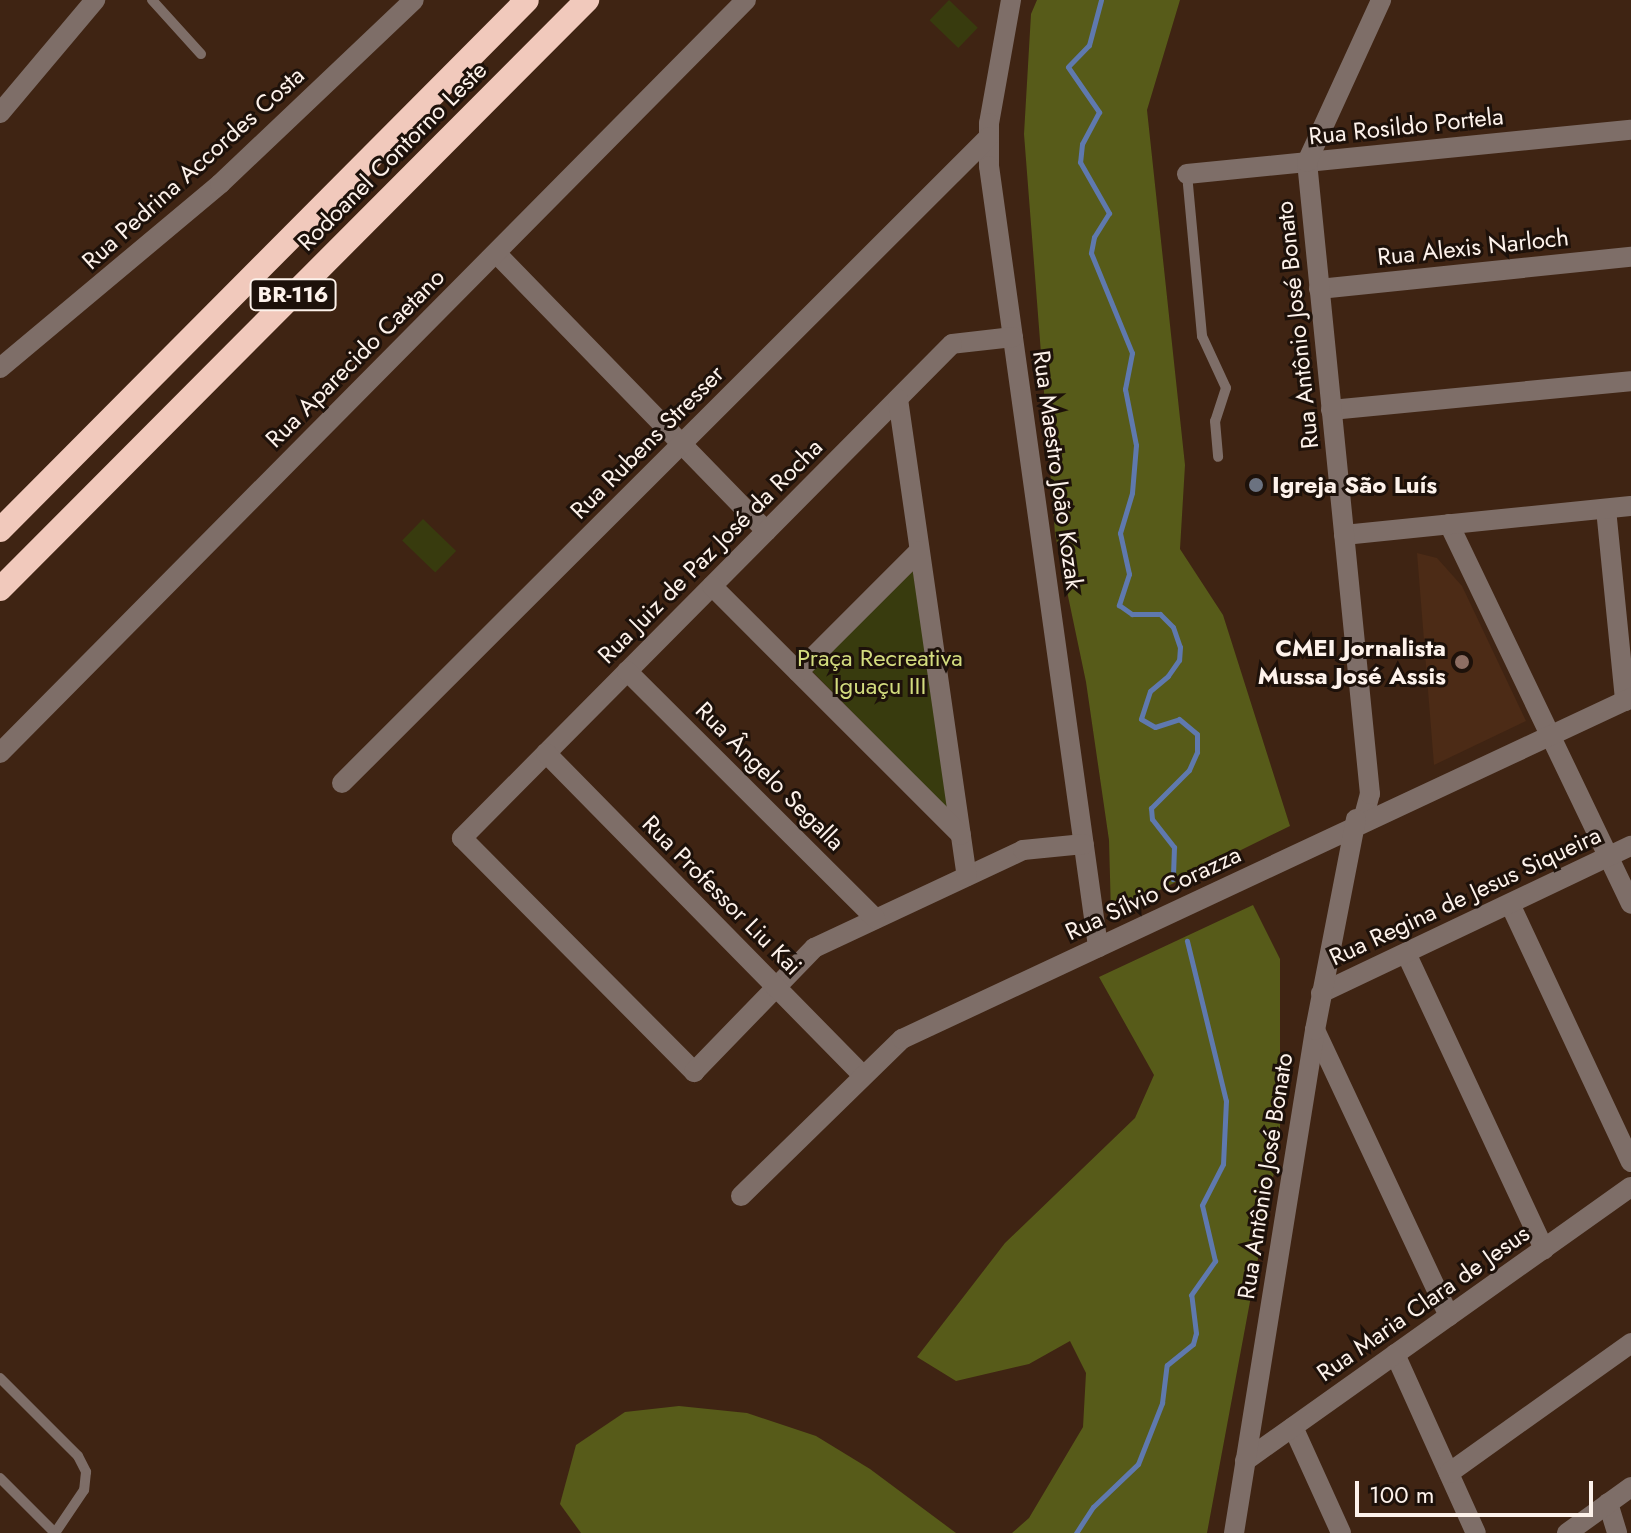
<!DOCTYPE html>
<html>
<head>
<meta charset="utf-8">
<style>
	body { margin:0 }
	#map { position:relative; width:1631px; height:1533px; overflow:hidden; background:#3f2413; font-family:Jost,sans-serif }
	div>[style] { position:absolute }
	.built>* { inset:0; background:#4c2b16 }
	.green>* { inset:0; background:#383b0e; transform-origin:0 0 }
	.forest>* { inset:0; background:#575b19 }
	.stream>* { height:5px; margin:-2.5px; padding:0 2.5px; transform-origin:2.5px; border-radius:2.5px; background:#5f79ae }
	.lane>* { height:10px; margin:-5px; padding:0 5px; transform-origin:5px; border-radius:5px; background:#7e6e68 }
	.street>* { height:20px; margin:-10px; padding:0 10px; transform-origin:10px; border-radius:10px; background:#7e6e68 }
	.highway>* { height:24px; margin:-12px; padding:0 12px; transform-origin:12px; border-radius:12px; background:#f1c9bc }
	.dots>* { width:22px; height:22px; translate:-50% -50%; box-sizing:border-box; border:4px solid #1d110a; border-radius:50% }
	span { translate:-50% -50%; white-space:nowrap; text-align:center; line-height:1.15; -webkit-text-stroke:6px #1d110a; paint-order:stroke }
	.shield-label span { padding:2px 6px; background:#1d110a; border:2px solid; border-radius:6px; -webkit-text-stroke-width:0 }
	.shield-label { font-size:22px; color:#fdf2eb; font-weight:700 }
	.street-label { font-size:24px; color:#fdf2eb }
	.poi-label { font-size:24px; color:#fdf2eb; font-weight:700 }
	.left { translate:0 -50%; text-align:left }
	.right { translate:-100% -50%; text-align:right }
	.park-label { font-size:24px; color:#d3dc7e }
	.scale { position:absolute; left:1355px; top:1481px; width:238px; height:36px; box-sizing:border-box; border:4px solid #fdf2eb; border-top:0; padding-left:10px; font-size:24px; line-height:28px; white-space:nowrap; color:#fdf2eb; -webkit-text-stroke:6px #1d110a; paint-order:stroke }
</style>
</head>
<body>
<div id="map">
	<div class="built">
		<div style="clip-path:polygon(1417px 553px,1437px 558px,1462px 586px,1526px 721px,1434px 765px)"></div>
	</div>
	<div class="green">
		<div style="left:949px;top:0;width:40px;height:28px;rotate:44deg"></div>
		<div style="left:423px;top:519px;width:46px;height:30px;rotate:44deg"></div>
		<div style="clip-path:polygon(913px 571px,949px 811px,812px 671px)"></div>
	</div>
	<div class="forest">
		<div style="clip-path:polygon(1037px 0,1180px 0,1147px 110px,1185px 465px,1180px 549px,1223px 615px,1290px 826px,1111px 914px,1109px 840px,1086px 682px,1055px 534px,1024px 134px,1031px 14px)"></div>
		<div style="clip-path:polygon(1253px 905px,1280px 959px,1280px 1140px,1207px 1533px,1012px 1533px,1029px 1518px,1083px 1427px,1086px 1373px,1070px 1341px,1029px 1364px,956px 1381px,917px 1357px,1005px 1243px,1135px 1118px,1154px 1075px,1099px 977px)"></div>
		<div style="clip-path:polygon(679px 1406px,747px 1413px,816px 1436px,870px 1469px,956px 1533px,581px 1533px,560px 1504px,576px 1445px,625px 1412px)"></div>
	</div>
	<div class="stream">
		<div style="left:1101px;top:0;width:47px;rotate:104.9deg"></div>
		<div style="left:1089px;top:45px;width:30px;rotate:134deg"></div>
		<div style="left:1068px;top:67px;width:55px;rotate:55.4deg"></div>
		<div style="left:1099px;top:112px;width:36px;rotate:118deg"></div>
		<div style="left:1082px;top:144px;width:18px;rotate:96deg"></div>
		<div style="left:1080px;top:162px;width:59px;rotate:60.4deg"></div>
		<div style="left:1109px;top:213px;width:28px;rotate:122deg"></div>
		<div style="left:1094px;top:237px;width:16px;rotate:101deg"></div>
		<div style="left:1091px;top:253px;width:108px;rotate:67.7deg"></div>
		<div style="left:1132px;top:353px;width:37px;rotate:101deg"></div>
		<div style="left:1125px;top:389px;width:57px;rotate:78.9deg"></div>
		<div style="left:1136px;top:445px;width:48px;rotate:94.8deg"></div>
		<div style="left:1132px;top:493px;width:42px;rotate:106.7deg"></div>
		<div style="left:1120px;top:533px;width:42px;rotate:77.6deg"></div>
		<div style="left:1129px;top:574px;width:33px;rotate:108deg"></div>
		<div style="left:1119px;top:605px;width:16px;rotate:35deg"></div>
		<div style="left:1132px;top:614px;width:28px"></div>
		<div style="left:1160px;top:614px;width:18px;rotate:45deg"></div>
		<div style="left:1173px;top:627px;width:21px;rotate:71deg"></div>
		<div style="left:1180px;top:647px;width:13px;rotate:94deg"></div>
		<div style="left:1179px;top:660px;width:19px;rotate:125deg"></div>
		<div style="left:1168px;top:676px;width:23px;rotate:140deg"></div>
		<div style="left:1150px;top:691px;width:29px;rotate:108deg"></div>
		<div style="left:1141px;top:719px;width:16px;rotate:30deg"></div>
		<div style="left:1155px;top:727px;width:25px;rotate:-18deg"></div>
		<div style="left:1179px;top:719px;width:23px;rotate:40deg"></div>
		<div style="left:1197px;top:734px;width:18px;rotate:90deg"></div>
		<div style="left:1197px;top:752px;width:20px;rotate:114deg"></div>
		<div style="left:1189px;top:770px;width:54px;rotate:135deg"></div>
		<div style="left:1151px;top:808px;width:11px;rotate:85deg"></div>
		<div style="left:1152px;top:819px;width:36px;rotate:52deg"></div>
		<div style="left:1174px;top:847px;width:32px;rotate:92deg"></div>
		<div style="left:1076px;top:1533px;width:31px;rotate:-57deg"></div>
		<div style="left:1093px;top:1507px;width:62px;rotate:-43.7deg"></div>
		<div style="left:1138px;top:1464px;width:66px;rotate:-68.5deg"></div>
		<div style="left:1162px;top:1403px;width:38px;rotate:-83deg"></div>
		<div style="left:1167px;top:1365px;width:33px;rotate:-39deg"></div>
		<div style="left:1193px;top:1344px;width:11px;rotate:-75deg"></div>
		<div style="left:1196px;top:1333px;width:38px;rotate:-97deg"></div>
		<div style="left:1191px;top:1295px;width:42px;rotate:-54.8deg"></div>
		<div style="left:1215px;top:1261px;width:57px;rotate:-103.1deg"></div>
		<div style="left:1202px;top:1205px;width:46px;rotate:-62.9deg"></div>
		<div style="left:1223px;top:1164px;width:63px;rotate:-87.3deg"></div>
		<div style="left:1226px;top:1101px;width:165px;rotate:-103.7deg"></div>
	</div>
	<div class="lane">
		<div style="left:152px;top:0;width:73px;rotate:47.8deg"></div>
		<div style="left:1187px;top:174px;width:163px;rotate:84.7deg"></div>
		<div style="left:1202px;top:336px;width:57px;rotate:65.2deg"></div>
		<div style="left:1226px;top:388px;width:35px;rotate:108deg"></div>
		<div style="left:1215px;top:421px;width:36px;rotate:85deg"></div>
		<div style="left:0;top:1378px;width:110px;rotate:45deg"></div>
		<div style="left:78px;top:1456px;width:18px;rotate:63deg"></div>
		<div style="left:86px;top:1472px;width:18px;rotate:96deg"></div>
		<div style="left:84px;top:1490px;width:52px;rotate:124deg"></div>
		<div style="left:0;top:1478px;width:74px;rotate:45deg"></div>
	</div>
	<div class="street">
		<div style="left:1011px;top:0;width:125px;rotate:100.1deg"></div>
		<div style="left:989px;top:123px;width:43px;rotate:90deg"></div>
		<div style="left:989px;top:166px;width:789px;rotate:82.05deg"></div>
		<div style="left:0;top:113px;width:148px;rotate:-49.9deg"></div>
		<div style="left:1187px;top:174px;width:446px;rotate:-5.7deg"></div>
		<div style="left:496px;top:253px;width:388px;rotate:45.8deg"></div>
		<div style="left:1319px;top:289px;width:314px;rotate:-5.9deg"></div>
		<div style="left:1013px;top:337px;width:61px;rotate:173.5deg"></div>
		<div style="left:952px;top:344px;width:696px;rotate:134.77deg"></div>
		<div style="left:462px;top:838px;width:330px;rotate:45.2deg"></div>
		<div style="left:694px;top:1072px;width:173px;rotate:-45.9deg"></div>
		<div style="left:814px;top:948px;width:231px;rotate:-25.1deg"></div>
		<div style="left:1023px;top:850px;width:61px;rotate:-5.6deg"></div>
		<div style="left:0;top:368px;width:287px;rotate:-39.9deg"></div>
		<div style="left:220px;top:184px;width:267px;rotate:-43.5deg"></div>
		<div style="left:898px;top:399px;width:482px;rotate:81.8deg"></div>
		<div style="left:1331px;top:410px;width:301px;rotate:-5.5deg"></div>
		<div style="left:1606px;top:509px;width:193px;rotate:84.3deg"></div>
		<div style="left:1449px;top:524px;width:421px;rotate:64.4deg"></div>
		<div style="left:1344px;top:535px;width:288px;rotate:-5.8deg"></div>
		<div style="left:712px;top:586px;width:352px;rotate:45deg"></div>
		<div style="left:627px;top:671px;width:351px;rotate:44.9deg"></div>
		<div style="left:798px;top:672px;width:171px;rotate:-45deg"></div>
		<div style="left:0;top:753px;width:1060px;rotate:-45.27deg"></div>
		<div style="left:546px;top:753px;width:449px;rotate:45.5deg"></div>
		<div style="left:342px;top:783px;width:914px;rotate:-44.96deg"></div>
		<div style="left:1354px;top:828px;width:16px;rotate:-50deg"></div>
		<div style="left:1364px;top:816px;width:23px;rotate:-75deg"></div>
		<div style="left:1370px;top:794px;width:635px;rotate:-95.69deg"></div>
		<div style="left:1307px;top:162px;width:178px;rotate:-65.4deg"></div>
		<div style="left:1510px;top:904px;width:285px;rotate:64.9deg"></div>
		<div style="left:1406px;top:953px;width:327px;rotate:65deg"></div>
		<div style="left:1321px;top:993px;width:343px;rotate:-25.4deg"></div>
		<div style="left:1315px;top:1030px;width:316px;rotate:64.9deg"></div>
		<div style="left:741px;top:1196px;width:225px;rotate:-44.3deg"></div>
		<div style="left:902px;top:1039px;width:805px;rotate:-25.07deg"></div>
		<div style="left:1395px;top:1354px;width:196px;rotate:65.7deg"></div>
		<div style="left:1293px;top:1427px;width:116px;rotate:65.6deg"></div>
		<div style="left:1245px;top:1461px;width:473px;rotate:-35.4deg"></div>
		<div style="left:1449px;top:1473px;width:224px;rotate:-35.5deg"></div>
		<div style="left:1608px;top:1503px;width:31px;rotate:73deg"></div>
		<div style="left:1234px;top:1533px;width:509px;rotate:-80.85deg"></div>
		<div style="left:1315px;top:1030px;width:215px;rotate:-79deg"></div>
		<div style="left:1567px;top:1533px;width:79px;rotate:-35.7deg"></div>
	</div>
	<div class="highway">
		<div style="left:0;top:530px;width:747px;rotate:-45.16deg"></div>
		<div style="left:0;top:589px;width:832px;rotate:-45.1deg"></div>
	</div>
	<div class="dots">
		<div style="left:1256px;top:485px;background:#6b7280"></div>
		<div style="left:1462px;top:662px;background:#8d6e63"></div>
	</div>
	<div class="shield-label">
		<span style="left:293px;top:295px">BR-116</span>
	</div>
	<div class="street-label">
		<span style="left:1406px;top:126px;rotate:-6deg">Rua Rosildo Portela</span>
		<span style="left:392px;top:156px;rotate:-45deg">Rodoanel Contorno Leste</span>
		<span style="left:193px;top:168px;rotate:-42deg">Rua Pedrina Accordes Costa</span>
		<span style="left:1473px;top:247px;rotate:-6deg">Rua Alexis Narloch</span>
		<span style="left:1297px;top:325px;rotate:-96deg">Rua Antônio José Bonato</span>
		<span style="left:355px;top:358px;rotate:-45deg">Rua Aparecido Caetano</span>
		<span style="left:647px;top:442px;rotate:-45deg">Rua Rubens Stresser</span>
		<span style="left:1058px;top:470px;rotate:82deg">Rua Maestro João Kozak</span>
		<span style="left:710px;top:551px;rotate:-45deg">Rua Juiz de Paz José da Rocha</span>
		<span style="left:770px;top:776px;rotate:45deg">Rua Ângelo Segalla</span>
		<span style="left:1153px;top:893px;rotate:-25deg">Rua Sílvio Corazza</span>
		<span style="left:722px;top:895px;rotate:45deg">Rua Professor Liu Kai</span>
		<span style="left:1465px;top:896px;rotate:-25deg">Rua Regina de Jesus Siqueira</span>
		<span style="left:1265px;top:1176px;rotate:-81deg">Rua Antônio José Bonato</span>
		<span style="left:1423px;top:1303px;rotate:-35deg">Rua Maria Clara de Jesus</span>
	</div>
	<div class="poi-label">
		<span class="left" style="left:1272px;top:485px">Igreja São Luís</span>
		<span class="right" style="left:1446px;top:662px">CMEI Jornalista<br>Mussa José Assis</span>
	</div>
	<div class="park-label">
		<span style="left:880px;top:672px">Praça Recreativa<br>Iguaçu III</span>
	</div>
	<div class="scale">100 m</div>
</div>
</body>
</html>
